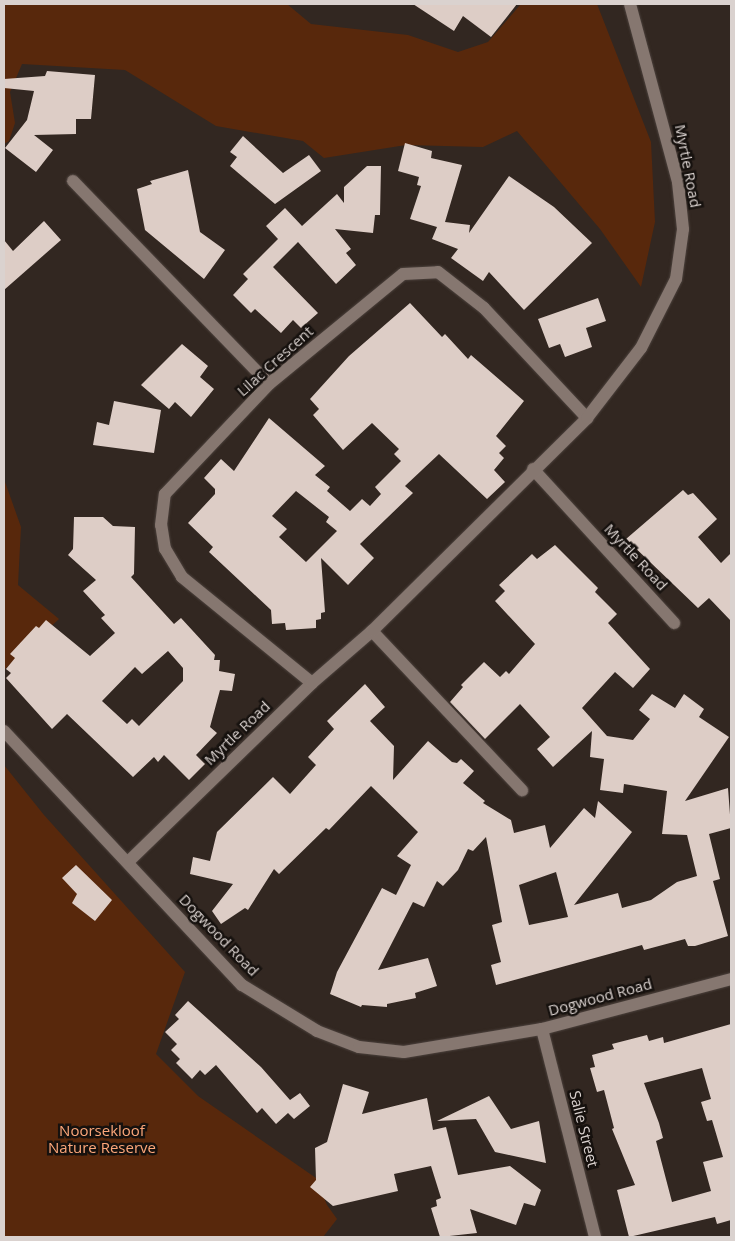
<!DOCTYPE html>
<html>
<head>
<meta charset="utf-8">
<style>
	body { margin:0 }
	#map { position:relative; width:735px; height:1241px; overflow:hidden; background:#322721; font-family:"Open Sans",sans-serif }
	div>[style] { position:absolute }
	.green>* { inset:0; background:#58280c }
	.building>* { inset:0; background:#ddcdc6 }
	.roads { filter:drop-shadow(0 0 1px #4c423d) drop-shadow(0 0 1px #4c423d) }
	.minor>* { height:12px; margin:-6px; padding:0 6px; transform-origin:6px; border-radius:6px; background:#867770 }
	span { translate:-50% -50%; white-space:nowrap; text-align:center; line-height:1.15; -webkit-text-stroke:5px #16110e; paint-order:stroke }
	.street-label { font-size:15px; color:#dad2cf }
	.park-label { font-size:15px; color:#fda77a }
	.frame { position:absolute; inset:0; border:5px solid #dad2cf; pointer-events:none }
</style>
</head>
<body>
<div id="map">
	<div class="green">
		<div style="clip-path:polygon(4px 4px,287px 4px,311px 24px,408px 35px,458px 52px,488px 42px,521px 4px,597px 4px,651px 142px,655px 222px,641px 287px,600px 229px,517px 131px,483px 147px,406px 145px,324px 158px,303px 141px,216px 126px,125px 70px,22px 64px,10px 92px,15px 123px,9px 141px,4px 144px)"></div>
		<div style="clip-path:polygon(4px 479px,21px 527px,18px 585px,59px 619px,4px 670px)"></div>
		<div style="clip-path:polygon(4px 765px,44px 815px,185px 972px,156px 1054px,198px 1096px,316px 1178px,327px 1205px,337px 1219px,323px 1237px,4px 1237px)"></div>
	</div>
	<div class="building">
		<div style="clip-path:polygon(413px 4px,517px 4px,491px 37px,463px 16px,454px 31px)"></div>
		<div style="clip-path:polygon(47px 71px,95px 75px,91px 119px,76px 119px,76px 134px,34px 135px,53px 150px,36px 172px,5px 148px,27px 120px,34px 91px,4px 88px,4px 79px,45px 76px)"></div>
		<div style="clip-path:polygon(243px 136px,283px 173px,309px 155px,321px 171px,275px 204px,230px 166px,237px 157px,230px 152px)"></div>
		<div style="clip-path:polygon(405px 143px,432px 151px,431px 158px,462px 165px,445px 222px,470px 225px,469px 233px,509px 176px,554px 207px,592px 243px,524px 310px,489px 272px,483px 281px,451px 258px,458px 249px,432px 239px,437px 227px,410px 219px,421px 186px,417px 185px,419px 177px,398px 171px)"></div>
		<div style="clip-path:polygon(367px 166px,381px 166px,380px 215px,375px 215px,373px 233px,335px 229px,351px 249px,346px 253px,356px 265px,336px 284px,298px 242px,273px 267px,318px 313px,301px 328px,293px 320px,281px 333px,255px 309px,251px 313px,233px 295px,248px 279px,243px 274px,278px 239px,266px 226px,285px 208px,302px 226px,337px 194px,344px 203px,344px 187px)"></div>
		<div style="clip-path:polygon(188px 170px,200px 232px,225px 250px,204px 279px,145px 230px,137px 189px,152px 184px,150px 181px)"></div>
		<div style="clip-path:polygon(44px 221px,61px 240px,4px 290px,4px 240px,13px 251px)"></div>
		<div style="clip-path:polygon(598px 298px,606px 321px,586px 328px,592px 347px,565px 357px,560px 344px,549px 348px,538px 319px)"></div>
		<div style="clip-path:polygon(evenodd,410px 303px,442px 337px,445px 334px,468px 359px,471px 355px,524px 401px,496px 436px,506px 446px,499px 453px,504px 458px,494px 470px,505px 482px,487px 499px,439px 454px,405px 486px,413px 493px,360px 544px,374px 558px,348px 585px,321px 558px,325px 612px,321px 613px,321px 619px,316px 620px,316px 628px,286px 630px,285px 623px,272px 624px,271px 610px,209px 552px,213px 547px,188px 523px,215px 494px,215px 489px,204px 478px,221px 459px,234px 471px,269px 418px,325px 466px,315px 475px,330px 487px,327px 491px,350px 511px,362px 499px,370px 506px,381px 494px,375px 487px,401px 461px,394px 454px,399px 449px,372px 423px,343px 450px,313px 415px,319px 409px,310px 399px,349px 356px,410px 303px,296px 491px,329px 517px,326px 522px,337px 531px,306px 562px,279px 537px,287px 529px,272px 516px,296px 491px)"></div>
		<div style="clip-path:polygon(182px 344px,208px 366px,200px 377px,214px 389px,191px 417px,175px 402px,169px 409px,141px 385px)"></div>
		<div style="clip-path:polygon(114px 401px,161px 410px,154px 453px,93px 445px,97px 422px,109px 425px)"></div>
		<div style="clip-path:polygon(683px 490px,688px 495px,693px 493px,717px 519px,698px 537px,721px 563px,731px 553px,731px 621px,709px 598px,698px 608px,626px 539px)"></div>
		<div style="clip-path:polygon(evenodd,74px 517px,103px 517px,113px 526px,135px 527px,134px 574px,131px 577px,174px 624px,181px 618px,215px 655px,214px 660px,220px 660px,219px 671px,235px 674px,232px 691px,220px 690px,210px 727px,217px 733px,196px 755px,205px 764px,189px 780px,164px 755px,158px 762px,154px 757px,133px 777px,67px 714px,52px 729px,6px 678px,11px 673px,6px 669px,15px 658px,10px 654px,36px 626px,39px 628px,46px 620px,90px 656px,115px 633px,101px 618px,105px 615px,83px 591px,96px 580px,68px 555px,73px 549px,74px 517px,168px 651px,183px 668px,183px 681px,139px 726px,132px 719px,127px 724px,102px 701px,135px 667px,142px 674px,168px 651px)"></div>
		<div style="clip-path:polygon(evenodd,555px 545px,598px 588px,595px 592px,617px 614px,608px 623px,650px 669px,633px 688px,615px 672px,582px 708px,607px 736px,633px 740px,650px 719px,639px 710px,652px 694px,675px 708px,684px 694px,704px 709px,699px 717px,729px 737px,685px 801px,728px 788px,731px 828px,709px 834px,720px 879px,713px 881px,728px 936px,695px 946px,688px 946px,685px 939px,644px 950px,642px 945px,496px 985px,491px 965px,501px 962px,492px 925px,502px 922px,486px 837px,473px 851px,468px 849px,458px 870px,443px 886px,437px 881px,424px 907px,413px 902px,378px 970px,428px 958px,437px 986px,415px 993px,416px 998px,387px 1004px,387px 1007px,362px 1005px,361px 1007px,330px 994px,337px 972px,382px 888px,396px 895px,411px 865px,397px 856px,418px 832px,371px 786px,329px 830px,326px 828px,279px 874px,274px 869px,248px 910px,245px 908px,221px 924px,212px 911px,233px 884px,190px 874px,193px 857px,210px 861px,217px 832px,273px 777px,290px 794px,316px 765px,308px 757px,334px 729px,327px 721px,365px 684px,385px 707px,370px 721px,394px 746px,393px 780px,428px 741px,452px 762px,457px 763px,461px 759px,474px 771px,463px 783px,485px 801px,483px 803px,511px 820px,514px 833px,545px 825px,550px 848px,584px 808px,595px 818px,598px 801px,632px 832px,574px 905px,618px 893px,622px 908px,651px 900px,677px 882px,697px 876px,687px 835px,662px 834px,667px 791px,624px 784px,623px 793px,600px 790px,604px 759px,590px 757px,592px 731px,553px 767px,537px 749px,550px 737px,520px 704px,485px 739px,450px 702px,463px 687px,461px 685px,484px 662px,500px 677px,506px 671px,509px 674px,535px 644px,495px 601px,505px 591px,499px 585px,532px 554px,537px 559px,555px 545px,556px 872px,568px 917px,529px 925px,519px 885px,556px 872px)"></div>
		<div style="clip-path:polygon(76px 865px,112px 900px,95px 921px,72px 903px,77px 894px,62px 878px)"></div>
		<div style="clip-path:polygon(188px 1001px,261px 1067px,290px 1100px,300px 1093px,310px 1106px,294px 1119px,288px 1113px,276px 1124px,262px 1108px,257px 1113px,216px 1065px,205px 1075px,200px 1070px,192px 1079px,176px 1063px,180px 1059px,171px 1050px,177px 1044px,165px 1032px,179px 1019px,175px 1015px)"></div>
		<div style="clip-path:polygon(evenodd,731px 1024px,731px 1220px,717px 1224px,715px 1217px,629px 1237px,617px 1190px,635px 1185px,612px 1129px,614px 1128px,604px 1090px,597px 1092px,590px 1068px,595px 1067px,592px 1055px,614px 1049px,612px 1044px,647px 1035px,649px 1041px,663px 1037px,664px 1043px,731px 1024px,702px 1068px,711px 1099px,701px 1102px,707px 1121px,712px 1120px,723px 1157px,703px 1162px,711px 1191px,672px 1202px,656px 1141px,663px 1138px,659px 1123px,644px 1083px,702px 1068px)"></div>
		<div style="clip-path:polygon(343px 1084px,369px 1092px,362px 1114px,427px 1098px,433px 1130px,446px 1127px,458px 1175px,510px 1166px,541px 1190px,535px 1206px,524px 1203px,516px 1225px,470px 1209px,477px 1233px,440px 1237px,431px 1208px,437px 1206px,436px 1200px,441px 1198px,431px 1166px,394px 1174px,398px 1191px,333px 1206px,310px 1187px,316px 1180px,315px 1148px,327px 1142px)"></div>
		<div style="clip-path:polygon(489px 1096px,511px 1129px,539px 1121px,546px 1163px,495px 1152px,476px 1119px,437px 1121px)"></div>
	</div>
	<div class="roads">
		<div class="minor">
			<div style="left:73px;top:181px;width:282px;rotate:46deg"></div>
			<div style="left:533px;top:469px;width:209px;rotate:47.5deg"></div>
			<div style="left:372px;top:631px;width:219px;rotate:46.7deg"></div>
			<div style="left:312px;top:683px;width:168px;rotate:-140.8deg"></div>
			<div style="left:182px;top:577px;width:33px;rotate:-121deg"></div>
			<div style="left:165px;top:549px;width:24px;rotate:-99deg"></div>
			<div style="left:161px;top:525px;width:31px;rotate:-83deg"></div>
			<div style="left:165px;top:494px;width:151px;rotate:-46.6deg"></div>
			<div style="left:269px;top:384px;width:173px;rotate:-39.4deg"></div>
			<div style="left:403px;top:274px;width:35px;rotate:-3deg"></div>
			<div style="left:438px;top:272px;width:58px;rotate:38deg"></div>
			<div style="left:484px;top:308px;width:151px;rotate:46.9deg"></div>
			<div style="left:4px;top:731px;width:348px;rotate:46.9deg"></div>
			<div style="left:242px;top:985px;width:88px;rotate:31.5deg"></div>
			<div style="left:317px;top:1031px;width:45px;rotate:20.9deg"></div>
			<div style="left:359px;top:1047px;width:45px;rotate:6.3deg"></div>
			<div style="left:404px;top:1052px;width:140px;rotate:-9.5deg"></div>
			<div style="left:542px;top:1029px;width:196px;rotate:-14.8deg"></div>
			<div style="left:128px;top:862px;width:257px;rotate:-44.2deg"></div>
			<div style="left:312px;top:683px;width:79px;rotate:-40.9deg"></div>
			<div style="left:372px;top:631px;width:303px;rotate:-44.7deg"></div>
			<div style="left:587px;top:418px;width:88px;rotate:-52.4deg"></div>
			<div style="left:641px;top:348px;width:77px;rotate:-63.1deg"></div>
			<div style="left:676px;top:279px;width:50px;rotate:-82deg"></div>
			<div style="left:683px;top:229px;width:47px;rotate:-96.1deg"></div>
			<div style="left:678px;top:182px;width:184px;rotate:-105.1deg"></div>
			<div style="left:542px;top:1029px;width:215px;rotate:75.7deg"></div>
		</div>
	</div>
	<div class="street-label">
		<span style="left:688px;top:166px;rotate:79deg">Myrtle Road</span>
		<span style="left:275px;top:361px;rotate:-42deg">Lilac Crescent</span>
		<span style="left:636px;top:557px;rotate:47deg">Myrtle Road</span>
		<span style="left:237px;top:733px;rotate:-44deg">Myrtle Road</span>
		<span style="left:219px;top:935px;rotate:46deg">Dogwood Road</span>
		<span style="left:600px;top:997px;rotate:-15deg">Dogwood Road</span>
		<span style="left:584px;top:1129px;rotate:76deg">Salie Street</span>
	</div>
	<div class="park-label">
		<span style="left:102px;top:1139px">Noorsekloof<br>Nature Reserve</span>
	</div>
	<div class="frame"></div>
</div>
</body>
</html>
